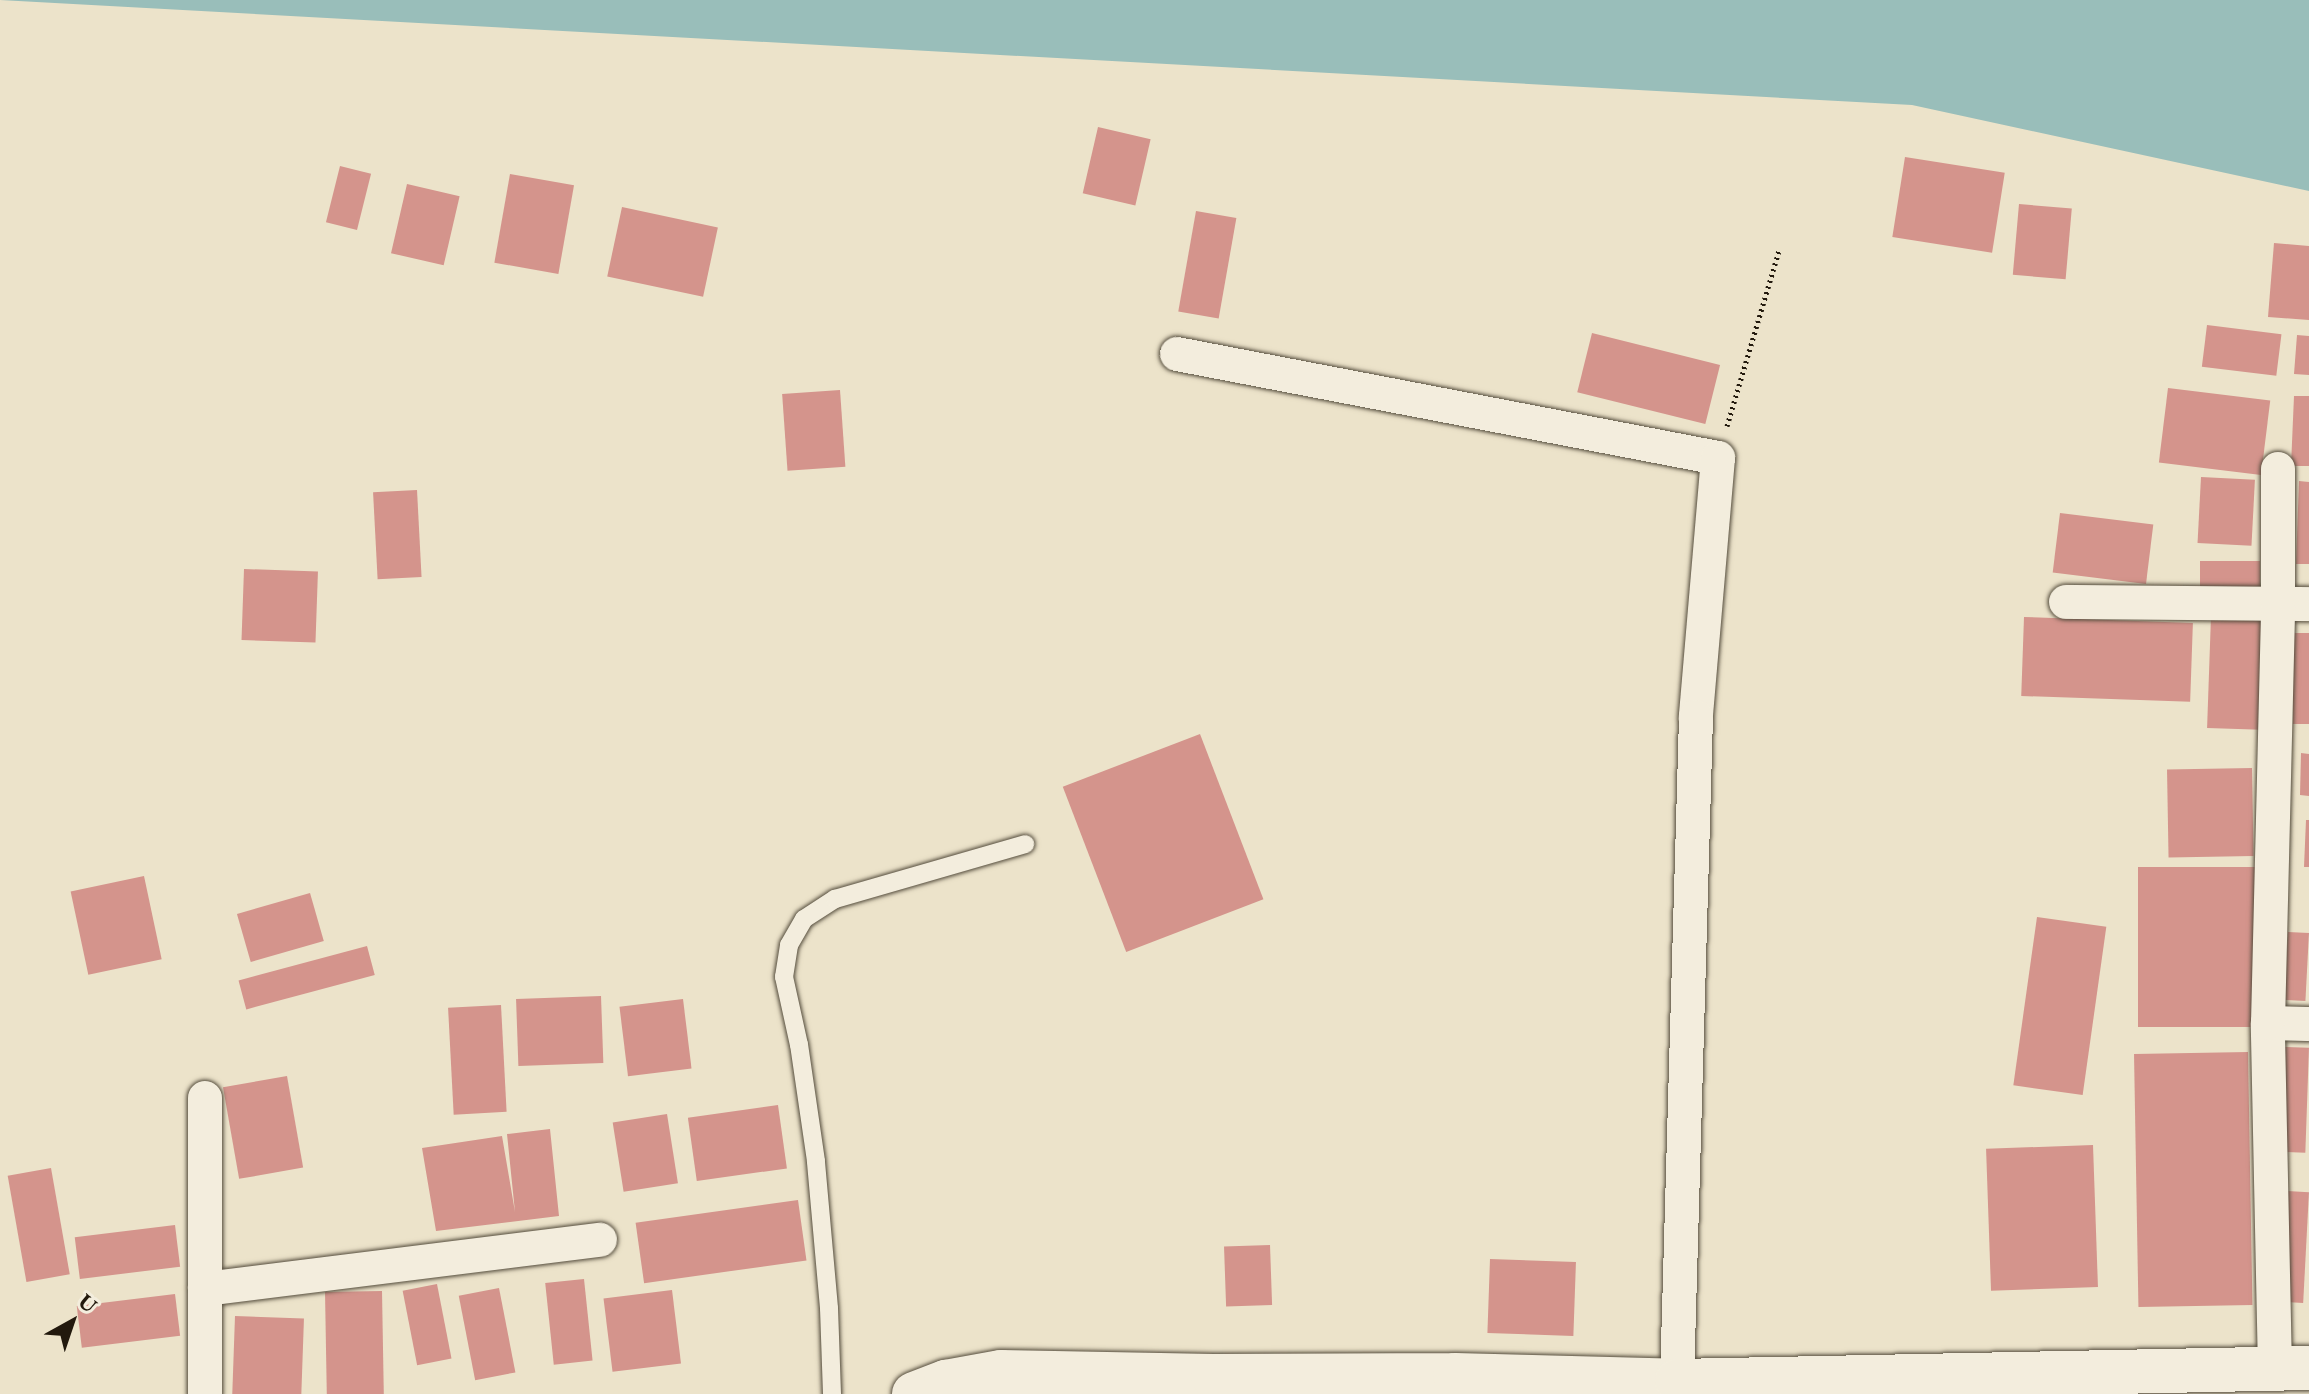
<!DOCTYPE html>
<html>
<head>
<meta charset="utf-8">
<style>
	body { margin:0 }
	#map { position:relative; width:2309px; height:1394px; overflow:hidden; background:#ece3ca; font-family:"EB Garamond",serif }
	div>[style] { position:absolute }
	.water>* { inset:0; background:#99beba }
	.building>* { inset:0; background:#d4948c; transform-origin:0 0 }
	.path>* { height:5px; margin-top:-2.5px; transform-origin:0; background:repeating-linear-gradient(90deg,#22190d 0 2px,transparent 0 6px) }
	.roads { filter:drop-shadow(0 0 2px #544c3c) drop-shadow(0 0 2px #544c3c) }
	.lane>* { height:18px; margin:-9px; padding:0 9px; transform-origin:9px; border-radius:9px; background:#f3eddd }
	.street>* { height:34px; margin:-17px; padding:0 17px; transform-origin:17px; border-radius:17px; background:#f3eddd }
	.secondary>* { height:44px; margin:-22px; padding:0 22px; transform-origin:22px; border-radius:22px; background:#f3eddd }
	span { translate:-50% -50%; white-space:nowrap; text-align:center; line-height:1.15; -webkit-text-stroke:8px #f3eddd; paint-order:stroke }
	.north { position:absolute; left:32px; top:1282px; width:80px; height:80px; -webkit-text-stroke:6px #f3eddd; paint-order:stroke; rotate:40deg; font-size:22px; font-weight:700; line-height:32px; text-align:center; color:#22190d }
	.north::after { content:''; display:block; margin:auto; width:28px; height:36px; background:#22190d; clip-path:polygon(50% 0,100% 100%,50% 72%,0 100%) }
</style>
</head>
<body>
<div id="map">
	<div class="water">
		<div style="clip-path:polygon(0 0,2309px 0,2309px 191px,1912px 105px)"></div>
	</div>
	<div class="building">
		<div style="left:1098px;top:127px;width:54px;height:68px;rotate:13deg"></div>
		<div style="left:1905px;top:157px;width:101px;height:81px;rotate:9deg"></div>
		<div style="left:340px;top:166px;width:32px;height:58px;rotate:14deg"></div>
		<div style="left:510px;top:174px;width:65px;height:90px;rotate:10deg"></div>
		<div style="left:407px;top:184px;width:54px;height:71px;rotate:13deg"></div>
		<div style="left:2019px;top:204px;width:53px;height:71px;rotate:5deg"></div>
		<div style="left:622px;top:207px;width:98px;height:71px;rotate:12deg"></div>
		<div style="left:1196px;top:211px;width:41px;height:102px;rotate:10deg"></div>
		<div style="clip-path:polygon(2274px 243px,2309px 246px,2309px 320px,2268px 317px)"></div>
		<div style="left:2207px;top:325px;width:75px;height:42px;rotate:7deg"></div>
		<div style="left:1592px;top:333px;width:132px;height:61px;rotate:14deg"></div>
		<div style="clip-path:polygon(2297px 335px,2309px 336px,2309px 375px,2294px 374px)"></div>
		<div style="left:2168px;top:388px;width:103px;height:75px;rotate:7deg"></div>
		<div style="left:840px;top:390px;width:77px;height:58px;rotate:86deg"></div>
		<div style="clip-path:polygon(2294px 396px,2309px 396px,2309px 466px,2291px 466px)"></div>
		<div style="left:2201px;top:477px;width:54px;height:66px;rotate:3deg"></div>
		<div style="clip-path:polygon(2299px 481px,2309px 482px,2309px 564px,2296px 564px)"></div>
		<div style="left:417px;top:490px;width:87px;height:44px;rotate:87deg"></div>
		<div style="left:2060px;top:513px;width:94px;height:60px;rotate:7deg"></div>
		<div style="left:2200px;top:561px;width:60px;height:35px"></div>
		<div style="left:244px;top:569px;width:74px;height:71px;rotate:2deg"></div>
		<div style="left:2211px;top:616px;width:54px;height:112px;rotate:2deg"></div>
		<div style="left:2024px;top:617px;width:169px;height:79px;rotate:2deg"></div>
		<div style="left:2293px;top:633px;width:16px;height:91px"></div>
		<div style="left:1200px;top:734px;width:177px;height:147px;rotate:69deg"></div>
		<div style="clip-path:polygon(2301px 753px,2309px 754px,2309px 796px,2300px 795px)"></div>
		<div style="left:2252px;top:768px;width:88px;height:85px;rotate:89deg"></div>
		<div style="clip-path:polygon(2306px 820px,2309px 820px,2309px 867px,2304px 867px)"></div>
		<div style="left:2138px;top:867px;width:117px;height:160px"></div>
		<div style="left:144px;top:876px;width:85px;height:75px;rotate:78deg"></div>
		<div style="left:310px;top:893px;width:50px;height:76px;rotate:74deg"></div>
		<div style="left:2037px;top:917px;width:70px;height:170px;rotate:8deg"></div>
		<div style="left:2288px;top:932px;width:21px;height:68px;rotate:3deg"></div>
		<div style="left:367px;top:946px;width:30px;height:133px;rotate:75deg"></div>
		<div style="left:601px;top:996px;width:67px;height:85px;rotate:88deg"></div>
		<div style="left:683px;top:999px;width:70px;height:64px;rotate:83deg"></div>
		<div style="left:501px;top:1005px;width:107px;height:53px;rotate:87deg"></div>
		<div style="left:2285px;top:1047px;width:24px;height:105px;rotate:2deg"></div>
		<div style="left:2248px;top:1052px;width:253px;height:114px;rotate:89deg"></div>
		<div style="left:287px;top:1076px;width:93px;height:65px;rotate:80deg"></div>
		<div style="left:778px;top:1105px;width:64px;height:91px;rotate:82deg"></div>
		<div style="left:667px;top:1114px;width:70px;height:55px;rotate:81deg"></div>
		<div style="clip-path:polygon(550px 1129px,559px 1216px,436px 1231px,422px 1148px,502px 1136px,515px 1212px,507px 1134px)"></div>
		<div style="left:2093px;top:1145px;width:142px;height:107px;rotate:88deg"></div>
		<div style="left:51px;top:1168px;width:108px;height:44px;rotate:80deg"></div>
		<div style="left:2287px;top:1191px;width:22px;height:111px;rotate:3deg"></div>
		<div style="left:798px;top:1200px;width:61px;height:164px;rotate:82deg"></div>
		<div style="left:175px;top:1225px;width:42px;height:101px;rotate:83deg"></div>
		<div style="left:1270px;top:1245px;width:60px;height:46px;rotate:88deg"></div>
		<div style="left:1490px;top:1259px;width:86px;height:74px;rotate:2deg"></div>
		<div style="left:584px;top:1279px;width:82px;height:39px;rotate:84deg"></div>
		<div style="left:437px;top:1284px;width:76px;height:35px;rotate:79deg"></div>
		<div style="left:499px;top:1288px;width:86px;height:41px;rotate:79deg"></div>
		<div style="left:672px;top:1290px;width:74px;height:69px;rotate:83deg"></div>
		<div style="left:382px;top:1291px;width:103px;height:57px;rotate:89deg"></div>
		<div style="left:175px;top:1294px;width:42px;height:99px;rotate:83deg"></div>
		<div style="left:235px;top:1316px;width:69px;height:78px;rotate:2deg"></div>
	</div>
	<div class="path">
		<div style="left:1727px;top:426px;width:183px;rotate:-73.5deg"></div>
	</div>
	<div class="roads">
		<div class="lane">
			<div style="left:832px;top:1394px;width:86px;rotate:-92deg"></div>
			<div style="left:829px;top:1308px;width:148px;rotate:-95.1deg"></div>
			<div style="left:816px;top:1161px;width:117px;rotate:-98.3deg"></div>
			<div style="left:799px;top:1045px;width:70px;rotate:-102.4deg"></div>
			<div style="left:784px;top:977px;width:32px;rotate:-81deg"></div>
			<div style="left:789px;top:945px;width:30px;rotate:-60deg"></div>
			<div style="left:804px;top:919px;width:37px;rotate:-33deg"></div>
			<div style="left:835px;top:899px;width:198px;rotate:-16.1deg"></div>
		</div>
		<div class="street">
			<div style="left:1177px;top:354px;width:551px;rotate:10.88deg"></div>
			<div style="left:1718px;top:458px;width:260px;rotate:94.9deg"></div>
			<div style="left:1696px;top:717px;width:664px;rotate:91.64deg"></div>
			<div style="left:2066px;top:602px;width:243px;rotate:0.5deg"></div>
			<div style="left:2268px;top:1023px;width:41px;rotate:1.4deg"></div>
			<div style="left:205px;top:1289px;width:398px;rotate:-7.1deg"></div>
			<div style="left:2275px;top:1370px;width:347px;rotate:-91.2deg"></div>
			<div style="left:2268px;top:1023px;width:419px;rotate:-88.6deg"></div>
			<div style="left:2278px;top:604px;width:135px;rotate:-90deg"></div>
			<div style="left:205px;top:1394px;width:296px;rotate:-90deg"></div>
		</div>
		<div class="secondary">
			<div style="left:914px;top:1394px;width:34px;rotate:-21deg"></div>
			<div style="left:946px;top:1382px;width:56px;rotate:-10.3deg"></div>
			<div style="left:1001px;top:1372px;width:212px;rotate:1.1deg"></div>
			<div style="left:1213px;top:1376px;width:242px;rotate:-0.2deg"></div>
			<div style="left:1455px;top:1375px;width:222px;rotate:1.5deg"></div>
			<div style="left:1677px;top:1381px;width:632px;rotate:-1.18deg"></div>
		</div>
	</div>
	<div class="north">U</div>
</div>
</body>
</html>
